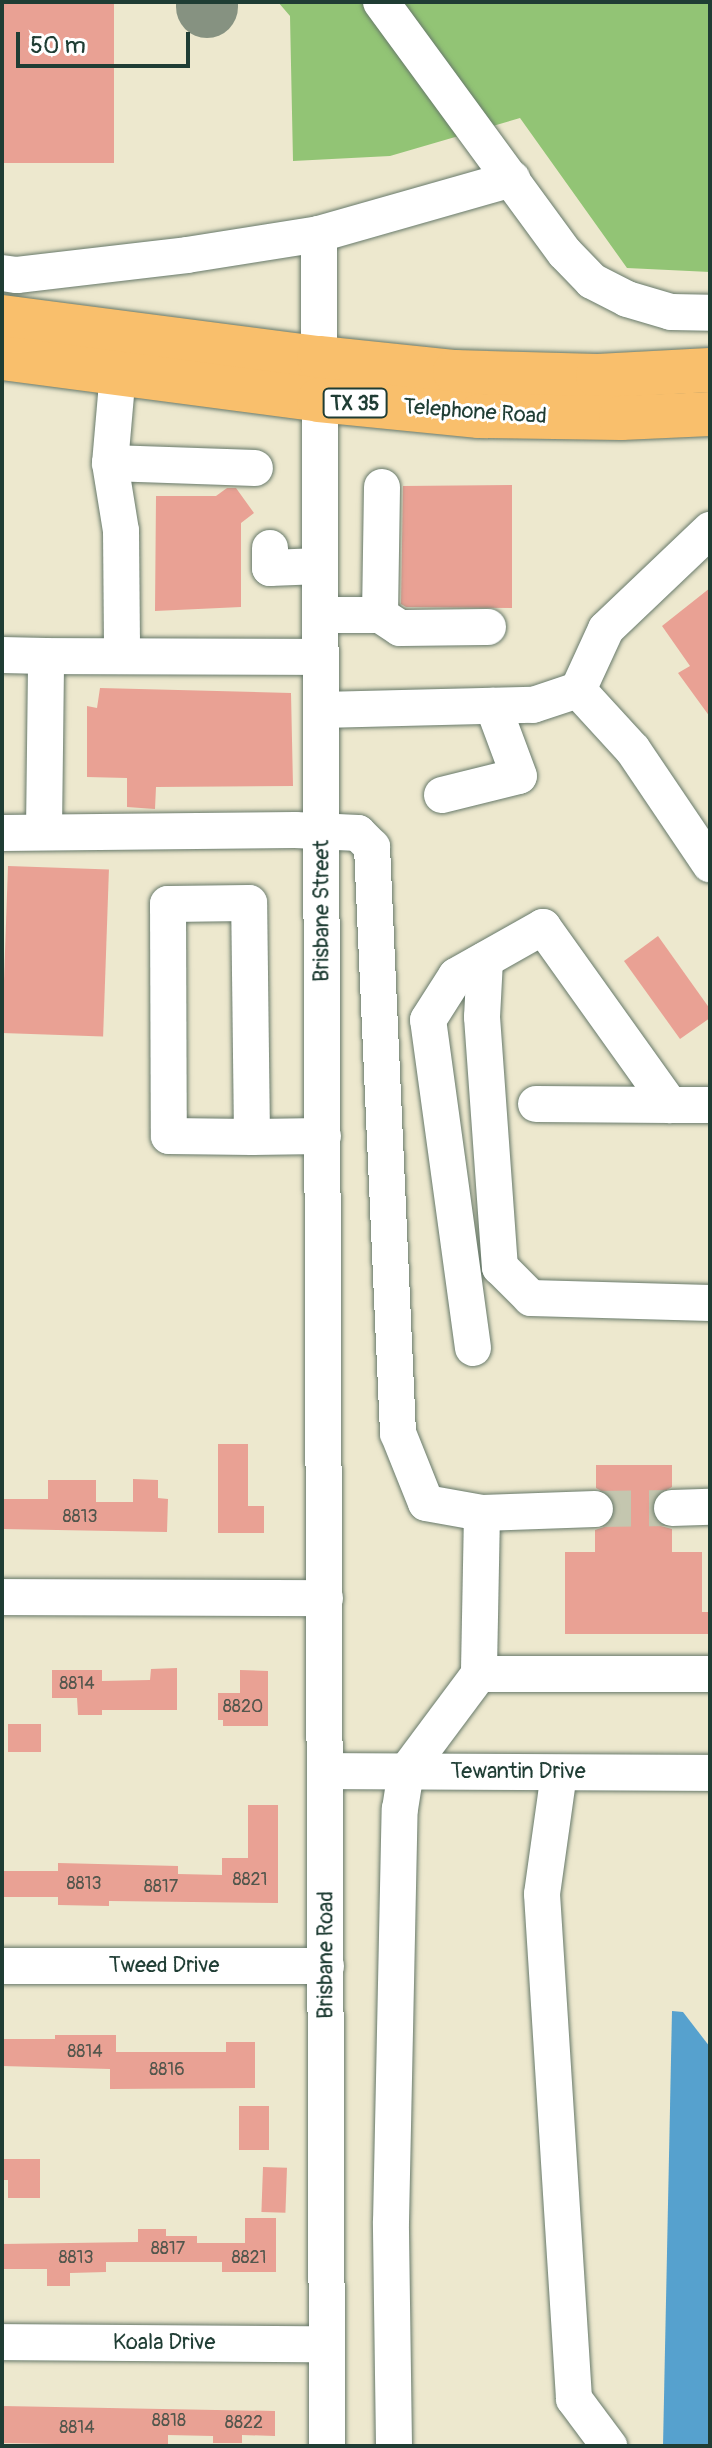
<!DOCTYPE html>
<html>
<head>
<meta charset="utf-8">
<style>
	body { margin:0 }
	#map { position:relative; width:712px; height:2448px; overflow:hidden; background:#ede8ce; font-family:Pangolin,sans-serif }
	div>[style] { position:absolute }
	.green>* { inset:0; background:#92c475 }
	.water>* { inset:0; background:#56a1ce }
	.taxiway>* { height:62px; margin:-31px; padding:0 31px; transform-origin:31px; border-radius:31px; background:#869281 }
	.building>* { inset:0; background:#e9a194; transform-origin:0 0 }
	.minor-tunnel>* { height:36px; margin-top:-18px; transform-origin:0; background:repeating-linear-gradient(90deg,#c4c6af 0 36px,transparent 0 54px) }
	.roads { filter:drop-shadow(0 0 2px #67796a) drop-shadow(0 0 2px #67796a) }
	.minor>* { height:36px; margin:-18px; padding:0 18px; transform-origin:18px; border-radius:18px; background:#fff }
	.major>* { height:44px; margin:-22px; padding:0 22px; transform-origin:22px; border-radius:22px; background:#f9bf6c }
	span { translate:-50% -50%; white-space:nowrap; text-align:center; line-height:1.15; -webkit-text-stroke:6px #fff; paint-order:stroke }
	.number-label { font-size:18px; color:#52564c }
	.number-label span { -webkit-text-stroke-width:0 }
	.shield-label span { padding:2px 6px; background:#fff; border:2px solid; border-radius:6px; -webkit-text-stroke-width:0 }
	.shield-label { font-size:20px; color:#1f3d34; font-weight:700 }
	.street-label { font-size:22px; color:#1f3d34 }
	.frame { position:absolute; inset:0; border:4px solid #1f3d34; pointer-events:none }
	.scale { position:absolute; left:16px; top:32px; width:174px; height:36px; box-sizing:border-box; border:4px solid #1f3d34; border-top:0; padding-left:10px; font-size:24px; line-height:28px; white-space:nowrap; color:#1f3d34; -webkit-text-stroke:6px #fff; paint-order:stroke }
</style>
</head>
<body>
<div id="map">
	<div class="green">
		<div style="clip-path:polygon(278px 2px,710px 2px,710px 272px,627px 268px,520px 118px,390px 156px,293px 161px,290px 16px)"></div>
	</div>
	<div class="water">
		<div style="clip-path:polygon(672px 2011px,683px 2012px,710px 2047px,710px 2446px,663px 2446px)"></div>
	</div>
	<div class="taxiway">
		<div style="left:207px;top:2px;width:5px;rotate:90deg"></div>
	</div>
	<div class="building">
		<div style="left:2px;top:3px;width:112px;height:160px"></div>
		<div style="clip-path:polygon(512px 485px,512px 608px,406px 607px,401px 604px,403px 486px)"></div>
		<div style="clip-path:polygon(227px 488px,236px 488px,254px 513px,241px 523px,241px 607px,155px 611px,156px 496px,216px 496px)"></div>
		<div style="clip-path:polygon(710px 588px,710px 717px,678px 673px,690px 666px,662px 626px)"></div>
		<div style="clip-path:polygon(100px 688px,291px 693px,293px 786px,156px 787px,155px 809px,127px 807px,127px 778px,87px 777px,87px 706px,97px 708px)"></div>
		<div style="left:8px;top:866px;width:101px;height:167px;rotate:2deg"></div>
		<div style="clip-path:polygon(658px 936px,710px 1009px,710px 1018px,680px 1039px,624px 961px)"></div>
		<div style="clip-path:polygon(218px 1444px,248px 1444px,248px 1506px,264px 1506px,264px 1533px,218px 1533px)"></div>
		<div style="clip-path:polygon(596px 1465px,672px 1465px,672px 1487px,654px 1497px,651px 1509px,661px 1526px,672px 1529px,672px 1552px,702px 1552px,702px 1612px,710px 1612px,710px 1634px,565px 1634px,565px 1552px,595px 1552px,595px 1530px,607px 1526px,616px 1509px,612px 1497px,596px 1488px)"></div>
		<div style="clip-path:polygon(133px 1479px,158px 1480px,158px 1498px,168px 1499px,167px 1532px,2px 1529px,2px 1499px,48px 1499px,48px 1480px,96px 1480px,96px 1502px,133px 1502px)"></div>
		<div style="clip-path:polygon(177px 1668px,177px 1710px,102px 1710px,102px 1715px,78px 1715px,77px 1698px,52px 1698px,52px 1670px,102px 1670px,102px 1681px,150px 1680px,151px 1669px)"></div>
		<div style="clip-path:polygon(240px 1670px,268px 1671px,268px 1726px,223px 1726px,223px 1720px,218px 1720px,218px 1693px,240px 1693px)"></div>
		<div style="left:8px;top:1724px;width:33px;height:28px"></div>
		<div style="clip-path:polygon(248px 1805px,278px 1805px,278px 1903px,109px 1901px,109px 1906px,58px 1905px,58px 1897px,2px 1897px,2px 1871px,58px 1871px,58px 1863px,178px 1866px,178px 1874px,222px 1875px,222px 1858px,248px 1858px)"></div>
		<div style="clip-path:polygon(55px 2035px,116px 2035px,116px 2052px,226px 2052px,226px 2042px,255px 2042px,255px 2088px,110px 2089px,110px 2069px,2px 2066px,2px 2039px,55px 2039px)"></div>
		<div style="left:239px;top:2106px;width:30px;height:44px"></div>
		<div style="clip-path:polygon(2px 2159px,40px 2159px,40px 2198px,8px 2198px,8px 2180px,2px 2180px)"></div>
		<div style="left:263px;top:2167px;width:24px;height:45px;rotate:2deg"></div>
		<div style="clip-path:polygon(245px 2218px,276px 2218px,276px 2272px,222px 2272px,222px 2262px,106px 2262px,106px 2272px,70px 2273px,70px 2286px,47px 2286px,47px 2269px,2px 2269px,2px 2244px,138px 2242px,138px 2229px,166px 2229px,166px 2236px,197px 2236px,197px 2243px,245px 2243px)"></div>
		<div style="clip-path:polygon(2px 2406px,275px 2411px,275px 2436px,242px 2435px,242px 2443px,213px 2443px,213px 2436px,168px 2435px,168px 2446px,2px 2443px)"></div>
	</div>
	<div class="minor-tunnel">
		<div style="left:595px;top:1509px;width:77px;rotate:-0.7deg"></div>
	</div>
	<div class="roads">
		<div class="minor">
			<div style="left:381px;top:2px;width:311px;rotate:53.8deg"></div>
			<div style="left:565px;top:253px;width:39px;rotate:46deg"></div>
			<div style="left:592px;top:281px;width:39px;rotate:27deg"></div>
			<div style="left:627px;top:299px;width:46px;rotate:16.5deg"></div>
			<div style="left:671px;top:312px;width:39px;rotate:1deg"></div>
			<div style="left:319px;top:234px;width:2212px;rotate:89.79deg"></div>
			<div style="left:2px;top:273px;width:15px;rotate:8deg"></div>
			<div style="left:17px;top:275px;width:171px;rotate:-6.7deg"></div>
			<div style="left:187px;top:255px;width:134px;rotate:-9deg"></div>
			<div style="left:319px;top:234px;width:201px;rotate:-15.9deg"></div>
			<div style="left:118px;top:372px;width:91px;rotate:95deg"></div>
			<div style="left:110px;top:463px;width:145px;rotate:2deg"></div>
			<div style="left:110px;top:463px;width:69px;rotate:80.8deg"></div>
			<div style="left:121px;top:531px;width:125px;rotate:89.5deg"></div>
			<div style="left:270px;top:548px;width:20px;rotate:90deg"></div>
			<div style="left:270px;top:568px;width:50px;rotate:-2.3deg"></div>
			<div style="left:320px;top:615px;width:60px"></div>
			<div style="left:380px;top:615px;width:128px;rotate:-89.1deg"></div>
			<div style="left:380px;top:615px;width:24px;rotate:33deg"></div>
			<div style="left:400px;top:628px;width:88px;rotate:-0.7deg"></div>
			<div style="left:2px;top:655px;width:44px;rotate:1.3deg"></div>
			<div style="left:578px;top:690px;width:67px;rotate:-65.3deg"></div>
			<div style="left:606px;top:629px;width:144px;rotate:-43.6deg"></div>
			<div style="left:321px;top:710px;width:212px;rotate:-1.4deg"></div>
			<div style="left:533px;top:705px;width:47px;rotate:-18.4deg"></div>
			<div style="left:578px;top:690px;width:81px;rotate:47.5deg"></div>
			<div style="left:633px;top:750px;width:138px;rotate:56deg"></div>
			<div style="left:442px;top:795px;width:79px;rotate:-13.9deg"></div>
			<div style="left:519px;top:776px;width:75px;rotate:-110.4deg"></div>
			<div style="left:44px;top:830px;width:174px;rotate:-89.3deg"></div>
			<div style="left:46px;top:656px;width:275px;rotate:0.2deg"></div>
			<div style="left:2px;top:833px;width:293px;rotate:-0.6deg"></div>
			<div style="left:295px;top:830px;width:63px;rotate:2.7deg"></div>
			<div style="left:358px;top:833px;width:20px;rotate:45deg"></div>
			<div style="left:372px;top:847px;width:587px;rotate:87.46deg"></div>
			<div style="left:398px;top:1433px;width:75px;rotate:68.2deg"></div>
			<div style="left:426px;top:1503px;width:57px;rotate:10.1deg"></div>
			<div style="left:482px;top:1513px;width:161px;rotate:91.1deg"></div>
			<div style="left:485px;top:960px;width:57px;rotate:93deg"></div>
			<div style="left:482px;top:1017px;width:251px;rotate:85.9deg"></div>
			<div style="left:500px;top:1267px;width:44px;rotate:45deg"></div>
			<div style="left:531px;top:1298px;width:179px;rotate:1.6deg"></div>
			<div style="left:536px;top:1104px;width:134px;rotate:0.4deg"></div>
			<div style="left:252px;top:1137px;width:234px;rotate:-90.7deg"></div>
			<div style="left:249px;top:903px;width:81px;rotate:179.3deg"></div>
			<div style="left:168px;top:904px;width:232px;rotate:89.8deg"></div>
			<div style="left:169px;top:1136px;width:83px;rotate:0.7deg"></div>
			<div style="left:252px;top:1137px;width:71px;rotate:-0.8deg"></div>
			<div style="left:473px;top:1348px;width:331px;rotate:-97.8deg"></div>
			<div style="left:428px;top:1020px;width:52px;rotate:-57.5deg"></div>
			<div style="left:456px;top:976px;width:100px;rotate:-29.4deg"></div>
			<div style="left:543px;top:927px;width:219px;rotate:54.5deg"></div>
			<div style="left:670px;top:1105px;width:40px"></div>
			<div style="left:672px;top:1508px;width:38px;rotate:-2deg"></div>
			<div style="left:482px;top:1513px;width:113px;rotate:-2deg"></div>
			<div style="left:2px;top:1597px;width:323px;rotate:0.2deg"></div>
			<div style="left:326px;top:1771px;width:384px;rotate:0.3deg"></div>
			<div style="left:559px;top:1773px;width:122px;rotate:98deg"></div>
			<div style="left:542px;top:1894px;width:506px;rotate:86.37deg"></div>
			<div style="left:574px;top:2399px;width:59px;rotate:53.3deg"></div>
			<div style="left:2px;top:1966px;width:324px"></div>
			<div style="left:2px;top:2342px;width:325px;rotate:0.4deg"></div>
			<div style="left:394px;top:2446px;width:224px;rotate:-90.8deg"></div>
			<div style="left:391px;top:2222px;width:413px;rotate:-88.8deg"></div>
			<div style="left:400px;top:1809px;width:37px;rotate:-81deg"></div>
			<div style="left:406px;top:1772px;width:122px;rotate:-53.3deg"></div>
			<div style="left:479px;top:1674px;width:231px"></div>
		</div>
		<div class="major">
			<div style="left:2px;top:317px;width:320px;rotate:7.4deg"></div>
			<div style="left:319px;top:358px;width:137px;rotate:5.9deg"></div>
			<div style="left:455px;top:372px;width:143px;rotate:1.6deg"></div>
			<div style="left:598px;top:376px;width:112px;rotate:-3.1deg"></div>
			<div style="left:2px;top:358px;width:320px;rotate:7.5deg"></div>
			<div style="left:319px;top:400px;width:161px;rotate:5.7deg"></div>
			<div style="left:479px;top:416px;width:142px;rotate:0.8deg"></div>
			<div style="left:621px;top:418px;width:89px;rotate:-2.6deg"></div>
		</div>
	</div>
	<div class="number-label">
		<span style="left:80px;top:1517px">8813</span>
		<span style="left:77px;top:1684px">8814</span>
		<span style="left:243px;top:1707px">8820</span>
		<span style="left:250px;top:1880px">8821</span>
		<span style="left:84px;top:1884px">8813</span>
		<span style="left:161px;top:1887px">8817</span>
		<span style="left:85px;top:2052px">8814</span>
		<span style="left:167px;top:2070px">8816</span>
		<span style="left:168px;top:2249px">8817</span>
		<span style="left:76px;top:2258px">8813</span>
		<span style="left:249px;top:2258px">8821</span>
		<span style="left:169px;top:2421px">8818</span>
		<span style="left:244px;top:2423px">8822</span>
		<span style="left:77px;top:2428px">8814</span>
	</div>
	<div class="shield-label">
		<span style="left:355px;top:403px">TX 35</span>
	</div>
	<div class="street-label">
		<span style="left:475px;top:412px;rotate:4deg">Telephone Road</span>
		<span style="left:322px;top:911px;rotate:-90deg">Brisbane Street</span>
		<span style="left:518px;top:1772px">Tewantin Drive</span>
		<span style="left:326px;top:1955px;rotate:-90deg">Brisbane Road</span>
		<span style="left:164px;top:1966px">Tweed Drive</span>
		<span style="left:164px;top:2343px">Koala Drive</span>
	</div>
	<div class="frame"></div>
	<div class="scale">50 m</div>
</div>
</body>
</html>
